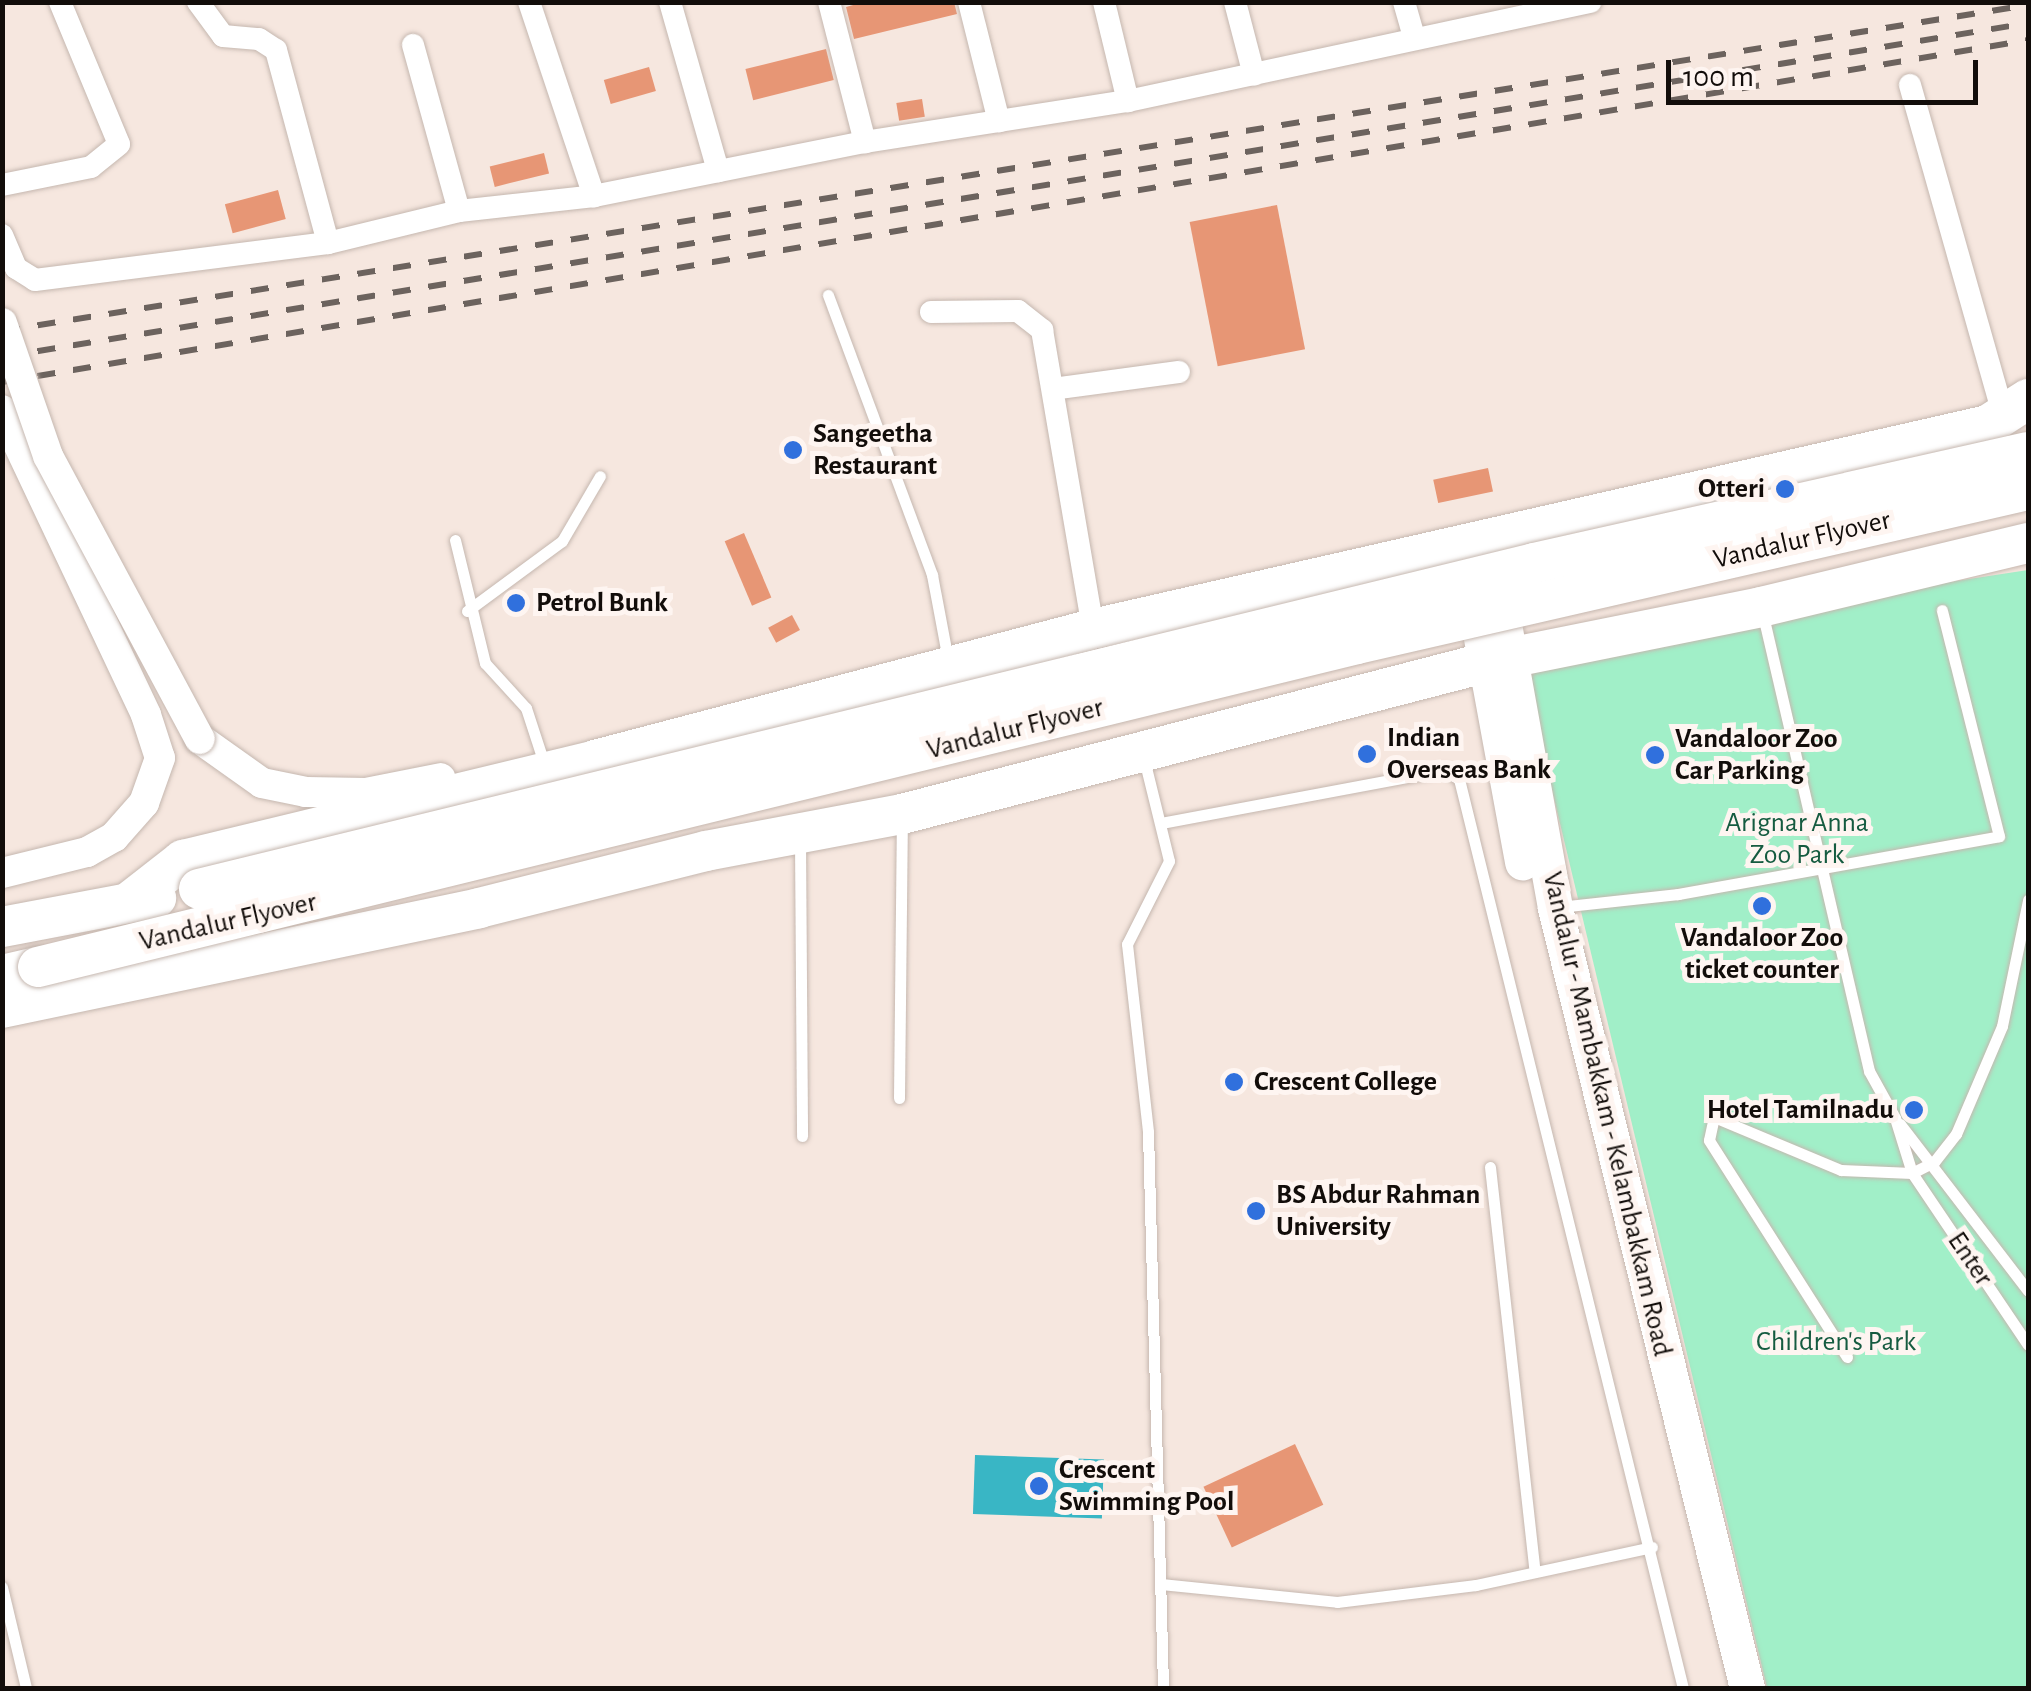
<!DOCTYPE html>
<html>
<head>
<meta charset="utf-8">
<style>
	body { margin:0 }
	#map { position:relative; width:2031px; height:1691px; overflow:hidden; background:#f6e7df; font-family:"Alegreya Sans",sans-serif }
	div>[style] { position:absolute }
	.green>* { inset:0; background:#a1efc8 }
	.water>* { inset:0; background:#39b6c5; transform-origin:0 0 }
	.building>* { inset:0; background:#e79675; transform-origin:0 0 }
	.roads { filter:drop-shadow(0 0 2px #c5b7af) drop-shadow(0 0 2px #c5b7af) }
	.lane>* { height:11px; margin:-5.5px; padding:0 5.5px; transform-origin:5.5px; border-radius:5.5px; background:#fff }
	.street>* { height:22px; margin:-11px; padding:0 11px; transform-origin:11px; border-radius:11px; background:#fff }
	.secondary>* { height:30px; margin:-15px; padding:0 15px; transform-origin:15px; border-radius:15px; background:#fff }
	.primary>* { height:35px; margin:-17.5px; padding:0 17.5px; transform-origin:17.5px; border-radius:17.5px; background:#fff }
	.highway>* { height:40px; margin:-20px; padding:0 20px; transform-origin:20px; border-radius:20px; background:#fff }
	.rail>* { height:6px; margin-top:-3px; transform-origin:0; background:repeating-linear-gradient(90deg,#6c635e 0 18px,transparent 0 36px) }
	.bridges { filter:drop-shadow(0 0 2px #c5b7af) drop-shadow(0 0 2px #c5b7af) }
	.secondary-bridge>* { height:30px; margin:-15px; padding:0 15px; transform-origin:15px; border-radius:15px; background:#fff }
	.highway-bridge>* { height:40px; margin:-20px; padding:0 20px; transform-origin:20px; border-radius:20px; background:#fff }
	.dots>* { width:28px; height:28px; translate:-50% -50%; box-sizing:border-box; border:5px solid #fef5f1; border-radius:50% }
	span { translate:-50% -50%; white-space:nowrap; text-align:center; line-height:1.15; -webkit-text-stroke:10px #fef5f1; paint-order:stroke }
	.poi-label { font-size:28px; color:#120d0a; font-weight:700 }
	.left { translate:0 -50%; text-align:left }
	.right { translate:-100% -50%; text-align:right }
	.street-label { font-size:28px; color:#120d0a }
	.park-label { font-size:28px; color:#155b40 }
	.frame { position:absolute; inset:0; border:5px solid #120d0a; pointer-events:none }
	.scale { position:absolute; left:1666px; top:60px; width:312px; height:45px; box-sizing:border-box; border:5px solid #120d0a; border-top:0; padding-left:12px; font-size:30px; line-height:35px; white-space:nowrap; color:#120d0a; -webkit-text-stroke:8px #fef5f1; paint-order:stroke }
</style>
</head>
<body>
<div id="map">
	<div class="green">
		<div style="clip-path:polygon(2028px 570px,2028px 1688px,1767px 1688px,1518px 648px)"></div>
	</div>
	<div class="water">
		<div style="left:975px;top:1455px;width:129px;height:59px;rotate:2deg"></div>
	</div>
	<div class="building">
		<div style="clip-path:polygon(864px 2px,954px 2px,957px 14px,854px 39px,846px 7px)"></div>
		<div style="left:826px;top:49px;width:32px;height:83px;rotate:76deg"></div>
		<div style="left:649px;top:67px;width:25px;height:47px;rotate:74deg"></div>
		<div style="left:922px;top:99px;width:18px;height:26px;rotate:81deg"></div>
		<div style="left:544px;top:153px;width:21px;height:56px;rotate:76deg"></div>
		<div style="left:278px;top:190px;width:30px;height:55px;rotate:75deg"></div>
		<div style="left:1277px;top:205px;width:147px;height:89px;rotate:79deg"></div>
		<div style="left:1488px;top:468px;width:24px;height:56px;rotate:78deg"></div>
		<div style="left:744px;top:533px;width:70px;height:21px;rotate:67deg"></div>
		<div style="left:792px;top:615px;width:17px;height:27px;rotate:62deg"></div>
		<div style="left:1295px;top:1444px;width:67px;height:101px;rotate:65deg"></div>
	</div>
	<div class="roads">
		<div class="lane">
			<div style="left:828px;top:295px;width:299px;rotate:69.6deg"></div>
			<div style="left:932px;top:575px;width:86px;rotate:79.3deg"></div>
			<div style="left:455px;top:540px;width:127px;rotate:76.3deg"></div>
			<div style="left:485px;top:663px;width:61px;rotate:47.7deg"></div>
			<div style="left:526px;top:708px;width:52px;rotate:71.9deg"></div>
			<div style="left:467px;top:611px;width:118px;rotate:-36.4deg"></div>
			<div style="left:562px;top:541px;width:75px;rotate:-59.7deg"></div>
			<div style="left:1762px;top:611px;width:472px;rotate:76.9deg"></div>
			<div style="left:1869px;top:1071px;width:54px;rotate:61deg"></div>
			<div style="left:1895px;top:1118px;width:58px;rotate:72.8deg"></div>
			<div style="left:1912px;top:1173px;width:207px;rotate:56deg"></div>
			<div style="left:1144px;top:759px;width:105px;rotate:76.2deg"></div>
			<div style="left:1169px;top:861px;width:93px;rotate:116.8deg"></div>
			<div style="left:1127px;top:944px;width:189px;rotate:83.6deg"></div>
			<div style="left:1148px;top:1132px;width:556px;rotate:88.45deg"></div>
			<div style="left:1161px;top:823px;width:288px;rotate:-10.6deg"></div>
			<div style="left:1444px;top:770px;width:17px;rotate:31deg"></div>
			<div style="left:1459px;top:779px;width:936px;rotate:76.16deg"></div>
			<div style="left:800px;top:840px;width:296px;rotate:89.6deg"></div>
			<div style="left:1559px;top:907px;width:120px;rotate:-6.2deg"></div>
			<div style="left:1678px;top:894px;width:326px;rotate:-10.2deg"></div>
			<div style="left:1999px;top:836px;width:233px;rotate:-104.2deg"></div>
			<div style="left:899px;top:1098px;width:279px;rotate:-89.4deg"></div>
			<div style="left:1900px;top:1124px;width:210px;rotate:52.5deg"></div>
			<div style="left:1490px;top:1167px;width:407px;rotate:83.7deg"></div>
			<div style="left:1847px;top:1357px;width:257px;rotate:-122.5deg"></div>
			<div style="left:1709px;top:1140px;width:24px;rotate:-78deg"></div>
			<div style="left:1714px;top:1117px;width:138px;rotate:22.7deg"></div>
			<div style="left:1841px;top:1170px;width:71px;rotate:2.4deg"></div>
			<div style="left:1912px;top:1173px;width:25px;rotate:-27deg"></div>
			<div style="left:1934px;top:1162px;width:36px;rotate:-52deg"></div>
			<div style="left:1956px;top:1134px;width:117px;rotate:-66.9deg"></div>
			<div style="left:2002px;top:1026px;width:129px;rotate:-78.3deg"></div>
			<div style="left:1161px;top:1584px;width:177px;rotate:5.8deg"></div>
			<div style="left:1337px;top:1602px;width:140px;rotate:-7deg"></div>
			<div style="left:1476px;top:1585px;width:180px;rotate:-12.2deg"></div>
			<div style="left:2px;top:1587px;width:104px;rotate:76.6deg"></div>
		</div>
		<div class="street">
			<div style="left:198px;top:2px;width:42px;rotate:53.7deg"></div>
			<div style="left:223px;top:36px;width:36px;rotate:5deg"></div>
			<div style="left:259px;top:39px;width:20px;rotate:33deg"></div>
			<div style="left:276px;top:50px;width:200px;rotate:74.9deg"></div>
			<div style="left:529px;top:2px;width:205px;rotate:71.5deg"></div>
			<div style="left:670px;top:2px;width:176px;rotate:74.1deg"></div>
			<div style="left:829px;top:2px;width:145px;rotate:75.6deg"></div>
			<div style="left:969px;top:2px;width:123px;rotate:75.9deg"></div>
			<div style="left:1104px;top:2px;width:102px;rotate:76.4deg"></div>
			<div style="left:1235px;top:2px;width:75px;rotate:75.4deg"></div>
			<div style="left:1404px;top:2px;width:37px;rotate:74deg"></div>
			<div style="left:413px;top:45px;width:172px;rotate:74.5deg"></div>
			<div style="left:1910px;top:85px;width:342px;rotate:74.2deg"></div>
			<div style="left:2px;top:185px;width:91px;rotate:-11.4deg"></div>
			<div style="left:91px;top:167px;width:36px;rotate:-39deg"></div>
			<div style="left:119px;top:144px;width:154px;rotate:-112.6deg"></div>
			<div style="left:2px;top:235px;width:36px;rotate:67deg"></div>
			<div style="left:16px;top:268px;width:22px;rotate:32deg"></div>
			<div style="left:35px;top:280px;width:295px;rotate:-7.2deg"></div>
			<div style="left:328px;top:243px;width:135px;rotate:-13.7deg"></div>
			<div style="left:459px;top:211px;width:136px;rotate:-6.3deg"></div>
			<div style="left:594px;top:196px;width:276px;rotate:-11.3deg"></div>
			<div style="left:865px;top:142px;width:266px;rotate:-8.9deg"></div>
			<div style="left:1128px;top:101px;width:473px;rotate:-12.1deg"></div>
			<div style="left:931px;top:312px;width:87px;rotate:-0.7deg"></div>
			<div style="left:1018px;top:311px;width:31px;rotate:38deg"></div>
			<div style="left:1042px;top:330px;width:303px;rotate:80.3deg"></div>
			<div style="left:1053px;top:389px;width:127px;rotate:-7.7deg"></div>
		</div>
		<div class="secondary">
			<div style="left:2px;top:410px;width:337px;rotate:64.7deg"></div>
			<div style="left:146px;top:715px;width:45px;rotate:72deg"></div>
			<div style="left:160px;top:758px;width:48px;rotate:109.6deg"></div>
			<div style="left:144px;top:803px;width:45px;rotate:131.4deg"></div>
			<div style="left:114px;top:837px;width:31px;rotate:151deg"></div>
			<div style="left:87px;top:852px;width:88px;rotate:166.1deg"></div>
			<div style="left:200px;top:739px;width:76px;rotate:35.4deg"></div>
			<div style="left:262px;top:783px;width:45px;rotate:11.6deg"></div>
			<div style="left:306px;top:792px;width:60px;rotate:1deg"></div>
			<div style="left:366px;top:793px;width:76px;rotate:-11.3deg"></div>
		</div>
		<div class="primary">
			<div style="left:1497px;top:585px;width:328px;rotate:79.8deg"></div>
			<div style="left:1555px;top:908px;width:803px;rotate:76.17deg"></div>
			<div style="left:1472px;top:589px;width:278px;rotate:79.6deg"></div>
		</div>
		<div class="highway">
			<div style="left:128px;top:903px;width:70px;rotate:-38deg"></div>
			<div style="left:183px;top:860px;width:424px;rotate:-13.6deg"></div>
			<div style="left:595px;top:760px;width:515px;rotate:-14.74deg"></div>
			<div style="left:1093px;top:629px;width:918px;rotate:-12.84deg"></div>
			<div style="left:1988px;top:425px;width:48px;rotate:-33deg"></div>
			<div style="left:2px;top:927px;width:157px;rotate:-10.7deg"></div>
			<div style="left:2px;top:975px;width:37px;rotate:-13deg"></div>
			<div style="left:2px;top:1008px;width:487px;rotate:-11.8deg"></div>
			<div style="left:479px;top:908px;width:234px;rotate:-14.1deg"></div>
			<div style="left:706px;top:851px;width:199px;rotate:-10.7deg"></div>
			<div style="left:902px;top:814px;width:601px;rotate:-14.54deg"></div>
			<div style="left:1484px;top:663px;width:283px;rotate:-11.4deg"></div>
			<div style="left:1761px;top:607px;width:275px;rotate:-13.5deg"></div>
		</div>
	</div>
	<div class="rail">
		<div style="left:2px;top:331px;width:2052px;rotate:-9.14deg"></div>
		<div style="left:2px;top:357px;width:2053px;rotate:-9.36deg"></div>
		<div style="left:2px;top:382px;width:2055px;rotate:-9.58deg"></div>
	</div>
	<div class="bridges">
		<div class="secondary-bridge">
			<div style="left:2px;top:323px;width:141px;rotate:70.9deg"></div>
			<div style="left:48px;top:456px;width:321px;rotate:61.8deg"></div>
		</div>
		<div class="highway-bridge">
			<div style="left:199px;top:889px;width:1374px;rotate:-13.72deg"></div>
			<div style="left:1534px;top:563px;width:506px;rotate:-12.66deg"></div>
			<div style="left:38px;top:967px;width:1358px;rotate:-13.76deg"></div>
			<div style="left:1357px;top:644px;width:688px;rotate:-12.93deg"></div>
		</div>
	</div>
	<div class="dots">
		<div style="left:793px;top:450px;background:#3070dd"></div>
		<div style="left:1785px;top:489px;background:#3070dd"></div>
		<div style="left:516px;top:603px;background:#3070dd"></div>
		<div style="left:1367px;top:754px;background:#3070dd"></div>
		<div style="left:1655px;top:755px;background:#3070dd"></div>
		<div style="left:1762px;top:906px;background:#3070dd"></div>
		<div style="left:1234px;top:1082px;background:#3070dd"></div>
		<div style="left:1914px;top:1110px;background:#3070dd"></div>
		<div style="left:1256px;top:1211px;background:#3070dd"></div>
		<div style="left:1039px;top:1486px;background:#3070dd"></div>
	</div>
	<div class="poi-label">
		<span class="left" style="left:813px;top:450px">Sangeetha<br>Restaurant</span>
		<span class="right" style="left:1765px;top:489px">Otteri</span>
		<span class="left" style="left:536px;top:603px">Petrol Bunk</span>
		<span class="left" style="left:1387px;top:754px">Indian<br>Overseas Bank</span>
		<span class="left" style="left:1675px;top:755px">Vandaloor Zoo<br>Car Parking</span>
		<span style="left:1762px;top:954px">Vandaloor Zoo<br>ticket counter</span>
		<span class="left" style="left:1254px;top:1082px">Crescent College</span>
		<span class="right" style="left:1894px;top:1110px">Hotel Tamilnadu</span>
		<span class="left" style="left:1276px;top:1211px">BS Abdur Rahman<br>University</span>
		<span class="left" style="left:1059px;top:1486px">Crescent<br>Swimming Pool</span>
	</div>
	<div class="street-label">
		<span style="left:1802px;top:540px;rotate:-13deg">Vandalur Flyover</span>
		<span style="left:1015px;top:729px;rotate:-14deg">Vandalur Flyover</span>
		<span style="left:228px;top:922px;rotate:-13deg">Vandalur Flyover</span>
		<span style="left:1607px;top:1114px;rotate:77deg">Vandalur - Mambakkam - Kelambakkam Road</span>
		<span style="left:1970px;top:1259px;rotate:56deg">Enter</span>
	</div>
	<div class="park-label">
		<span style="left:1797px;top:839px">Arignar Anna<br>Zoo Park</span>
		<span style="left:1836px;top:1342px">Children's Park</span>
	</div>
	<div class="frame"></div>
	<div class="scale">100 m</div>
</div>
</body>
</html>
